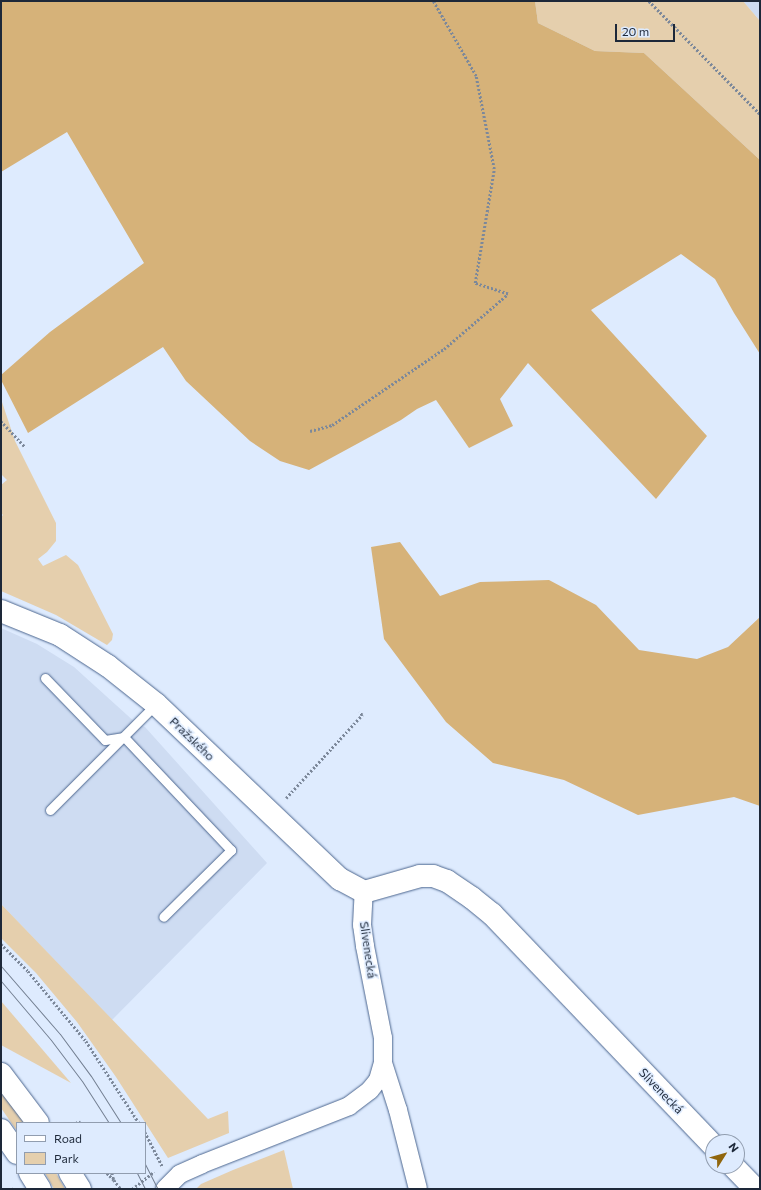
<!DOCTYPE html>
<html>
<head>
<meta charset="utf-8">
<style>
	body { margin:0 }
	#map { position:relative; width:761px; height:1190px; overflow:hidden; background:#deebfe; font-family:Commissioner,sans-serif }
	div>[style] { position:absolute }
	.built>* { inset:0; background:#cedcf2 }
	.green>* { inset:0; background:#e5cfad }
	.forest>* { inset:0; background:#d6b279 }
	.path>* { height:2.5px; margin-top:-1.25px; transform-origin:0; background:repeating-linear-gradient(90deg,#7c889a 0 2px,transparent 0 4px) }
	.roads { filter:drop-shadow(0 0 1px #4c668f) drop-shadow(0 0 1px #4c668f) }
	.lane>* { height:9px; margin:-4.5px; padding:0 4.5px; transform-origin:4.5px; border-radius:4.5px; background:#fff }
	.street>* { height:18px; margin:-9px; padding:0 9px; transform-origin:9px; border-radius:9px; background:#fff }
	.secondary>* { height:22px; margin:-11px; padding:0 11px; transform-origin:11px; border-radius:11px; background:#fff }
	.tram>* { height:1px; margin:-0.5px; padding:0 0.5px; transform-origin:0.5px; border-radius:0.5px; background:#737f91 }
	span { translate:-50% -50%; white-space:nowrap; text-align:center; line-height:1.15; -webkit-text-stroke:3px #deebfe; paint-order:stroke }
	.street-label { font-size:12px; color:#1d2839 }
	.frame { position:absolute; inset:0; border:2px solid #1d2839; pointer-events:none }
	.legend { position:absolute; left:16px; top:1122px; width:130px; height:52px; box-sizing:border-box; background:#deebfe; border:1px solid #919daf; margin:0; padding:5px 7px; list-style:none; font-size:12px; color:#1d2839 }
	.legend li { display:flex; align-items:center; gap:8px; height:20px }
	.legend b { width:20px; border:1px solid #919daf }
	.north { position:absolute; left:705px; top:1134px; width:40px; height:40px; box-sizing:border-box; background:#deebfe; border:1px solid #919daf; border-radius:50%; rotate:53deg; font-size:11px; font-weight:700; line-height:16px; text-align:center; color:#1d2839 }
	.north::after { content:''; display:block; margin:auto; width:14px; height:18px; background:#90660d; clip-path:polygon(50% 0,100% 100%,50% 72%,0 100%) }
	.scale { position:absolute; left:615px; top:24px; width:60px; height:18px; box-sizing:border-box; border:2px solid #1d2839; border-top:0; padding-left:5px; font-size:12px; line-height:14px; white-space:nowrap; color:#1d2839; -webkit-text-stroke:3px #deebfe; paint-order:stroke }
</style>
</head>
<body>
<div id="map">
	<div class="built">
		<div style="clip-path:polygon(743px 1px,760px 1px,760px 21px)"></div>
		<div style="clip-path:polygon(1px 628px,37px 644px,74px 667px,137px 724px,145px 727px,267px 863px,112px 1020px,1px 904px)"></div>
	</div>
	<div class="green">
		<div style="clip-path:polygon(535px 1px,743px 1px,760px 21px,760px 160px,644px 53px,595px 51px,538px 23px)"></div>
		<div style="clip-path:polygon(2px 402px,15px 441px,56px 523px,56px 541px,47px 552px,38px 559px,43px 566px,66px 555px,78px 565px,113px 634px,112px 640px,107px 645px,56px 615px,1px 591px,1px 517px,3px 515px,1px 513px,1px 485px,7px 480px,1px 474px)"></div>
		<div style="clip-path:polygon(1px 904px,208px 1119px,228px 1111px,229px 1133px,168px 1158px,116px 1077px,77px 1022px,36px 973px,1px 938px)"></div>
		<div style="clip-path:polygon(1px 1001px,71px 1083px,1px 1045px)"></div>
		<div style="clip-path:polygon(1px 1092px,24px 1123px,17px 1123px,17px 1131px,1px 1108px)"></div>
		<div style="clip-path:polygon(284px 1150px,293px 1189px,196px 1189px,201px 1184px,233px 1170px)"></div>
		<div style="clip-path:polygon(45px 1173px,56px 1173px,65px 1189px,54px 1189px)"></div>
	</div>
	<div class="forest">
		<div style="clip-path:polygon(1px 1px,535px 1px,538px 23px,595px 51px,644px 53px,760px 160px,760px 354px,734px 313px,715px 279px,681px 254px,591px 310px,707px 436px,656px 499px,528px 363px,500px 399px,513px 426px,469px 448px,436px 400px,417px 409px,401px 420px,309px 470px,280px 461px,250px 441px,186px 381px,163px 347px,28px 433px,1px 380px,1px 375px,50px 332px,144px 263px,67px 132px,1px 172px)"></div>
		<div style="clip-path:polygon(400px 542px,440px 596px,480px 582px,549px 580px,596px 605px,639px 650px,697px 659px,728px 647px,760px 617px,760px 806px,734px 797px,638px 815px,564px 780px,493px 763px,446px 722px,384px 639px,371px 547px)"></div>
	</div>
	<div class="path">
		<div style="left:649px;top:1px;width:158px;rotate:45.5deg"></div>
		<div style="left:1px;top:421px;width:35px;rotate:47deg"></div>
		<div style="left:310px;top:431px;width:23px;rotate:-15deg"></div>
		<div style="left:332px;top:425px;width:135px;rotate:-34.2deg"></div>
		<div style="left:444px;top:349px;width:84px;rotate:-40.7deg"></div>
		<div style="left:508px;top:294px;width:35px;rotate:-162deg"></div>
		<div style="left:475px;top:283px;width:116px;rotate:-80.5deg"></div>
		<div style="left:494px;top:169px;width:95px;rotate:-101deg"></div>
		<div style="left:476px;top:76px;width:86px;rotate:-119.8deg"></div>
		<div style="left:286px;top:798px;width:113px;rotate:-47.5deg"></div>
		<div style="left:362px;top:715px;width:4px;rotate:-135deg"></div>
		<div style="left:1px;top:944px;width:38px;rotate:45deg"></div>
		<div style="left:28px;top:971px;width:91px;rotate:50.4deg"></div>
		<div style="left:86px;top:1041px;width:98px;rotate:57.1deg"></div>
		<div style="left:76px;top:1123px;width:4px;rotate:-34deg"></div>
		<div style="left:79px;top:1121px;width:2px;rotate:63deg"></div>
		<div style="left:145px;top:1132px;width:38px;rotate:63deg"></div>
		<div style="left:107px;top:1173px;width:10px;rotate:45deg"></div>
		<div style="left:112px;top:1173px;width:7px;rotate:74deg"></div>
		<div style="left:114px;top:1180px;width:11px;rotate:52deg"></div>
		<div style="left:11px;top:1188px;width:1px;rotate:45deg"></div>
		<div style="left:132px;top:1189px;width:28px;rotate:-38deg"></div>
	</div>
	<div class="roads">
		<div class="lane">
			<div style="left:45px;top:678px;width:86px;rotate:45.9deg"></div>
			<div style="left:105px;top:740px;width:19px;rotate:-9deg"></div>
			<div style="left:124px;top:737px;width:156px;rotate:46.6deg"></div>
			<div style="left:231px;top:850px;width:95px;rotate:135.4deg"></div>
			<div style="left:50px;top:810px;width:150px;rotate:-45deg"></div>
		</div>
		<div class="street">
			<div style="left:383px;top:1063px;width:49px;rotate:72.3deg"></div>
			<div style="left:398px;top:1110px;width:81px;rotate:75.8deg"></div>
			<div style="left:165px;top:1189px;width:21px;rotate:-45deg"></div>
			<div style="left:180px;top:1174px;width:24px;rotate:-24deg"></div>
			<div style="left:202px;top:1164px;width:158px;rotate:-21.5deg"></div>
			<div style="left:349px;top:1106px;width:26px;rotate:-37deg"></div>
			<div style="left:370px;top:1090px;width:13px;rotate:-51deg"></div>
			<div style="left:378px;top:1080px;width:18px;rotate:-74deg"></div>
			<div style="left:383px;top:1063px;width:25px;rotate:-90deg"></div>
			<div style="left:383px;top:1038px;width:94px;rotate:-101.1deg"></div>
			<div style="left:365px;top:946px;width:21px;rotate:-98deg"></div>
			<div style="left:362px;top:925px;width:33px;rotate:-87deg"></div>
		</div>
		<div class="secondary">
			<div style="left:1px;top:611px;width:64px;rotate:22.1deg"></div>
			<div style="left:60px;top:635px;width:57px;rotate:32.9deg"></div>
			<div style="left:108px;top:666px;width:61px;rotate:38.4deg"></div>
			<div style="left:156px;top:704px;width:254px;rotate:43.6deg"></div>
			<div style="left:340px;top:879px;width:27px;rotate:28deg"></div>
			<div style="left:364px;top:892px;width:58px;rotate:-15.9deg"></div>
			<div style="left:420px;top:876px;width:13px"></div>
			<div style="left:433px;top:876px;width:15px;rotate:20deg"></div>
			<div style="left:447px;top:881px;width:30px;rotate:34deg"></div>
			<div style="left:472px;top:898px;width:26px;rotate:39deg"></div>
			<div style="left:492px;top:914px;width:320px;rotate:46.3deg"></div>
			<div style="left:1px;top:1074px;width:61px;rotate:52.9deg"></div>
			<div style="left:1px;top:1130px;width:28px;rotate:55deg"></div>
			<div style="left:733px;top:1166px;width:32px;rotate:46deg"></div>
			<div style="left:30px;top:1173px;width:19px;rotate:58deg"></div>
			<div style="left:70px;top:1173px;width:19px;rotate:58deg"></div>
		</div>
	</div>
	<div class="tram">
		<div style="left:1px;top:966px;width:90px;rotate:49.1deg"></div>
		<div style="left:60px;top:1034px;width:52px;rotate:53.6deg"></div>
		<div style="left:91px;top:1076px;width:56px;rotate:57.4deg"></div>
		<div style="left:1px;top:981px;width:77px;rotate:49.7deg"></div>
		<div style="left:51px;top:1040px;width:51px;rotate:52.9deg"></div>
		<div style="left:82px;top:1081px;width:50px;rotate:57.3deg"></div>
		<div style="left:145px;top:1164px;width:28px;rotate:63deg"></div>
		<div style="left:137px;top:1173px;width:18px;rotate:63deg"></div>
	</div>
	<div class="street-label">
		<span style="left:192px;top:739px;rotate:44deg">Pražského</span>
		<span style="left:368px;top:950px;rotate:82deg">Slivenecká</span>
		<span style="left:661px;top:1091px;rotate:46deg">Slivenecká</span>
	</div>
	<div class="frame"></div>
	<ul class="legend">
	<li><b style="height:5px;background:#fff"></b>Road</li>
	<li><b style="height:11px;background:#e5cfad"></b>Park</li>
	</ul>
	<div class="north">N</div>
	<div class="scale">20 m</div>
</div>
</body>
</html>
